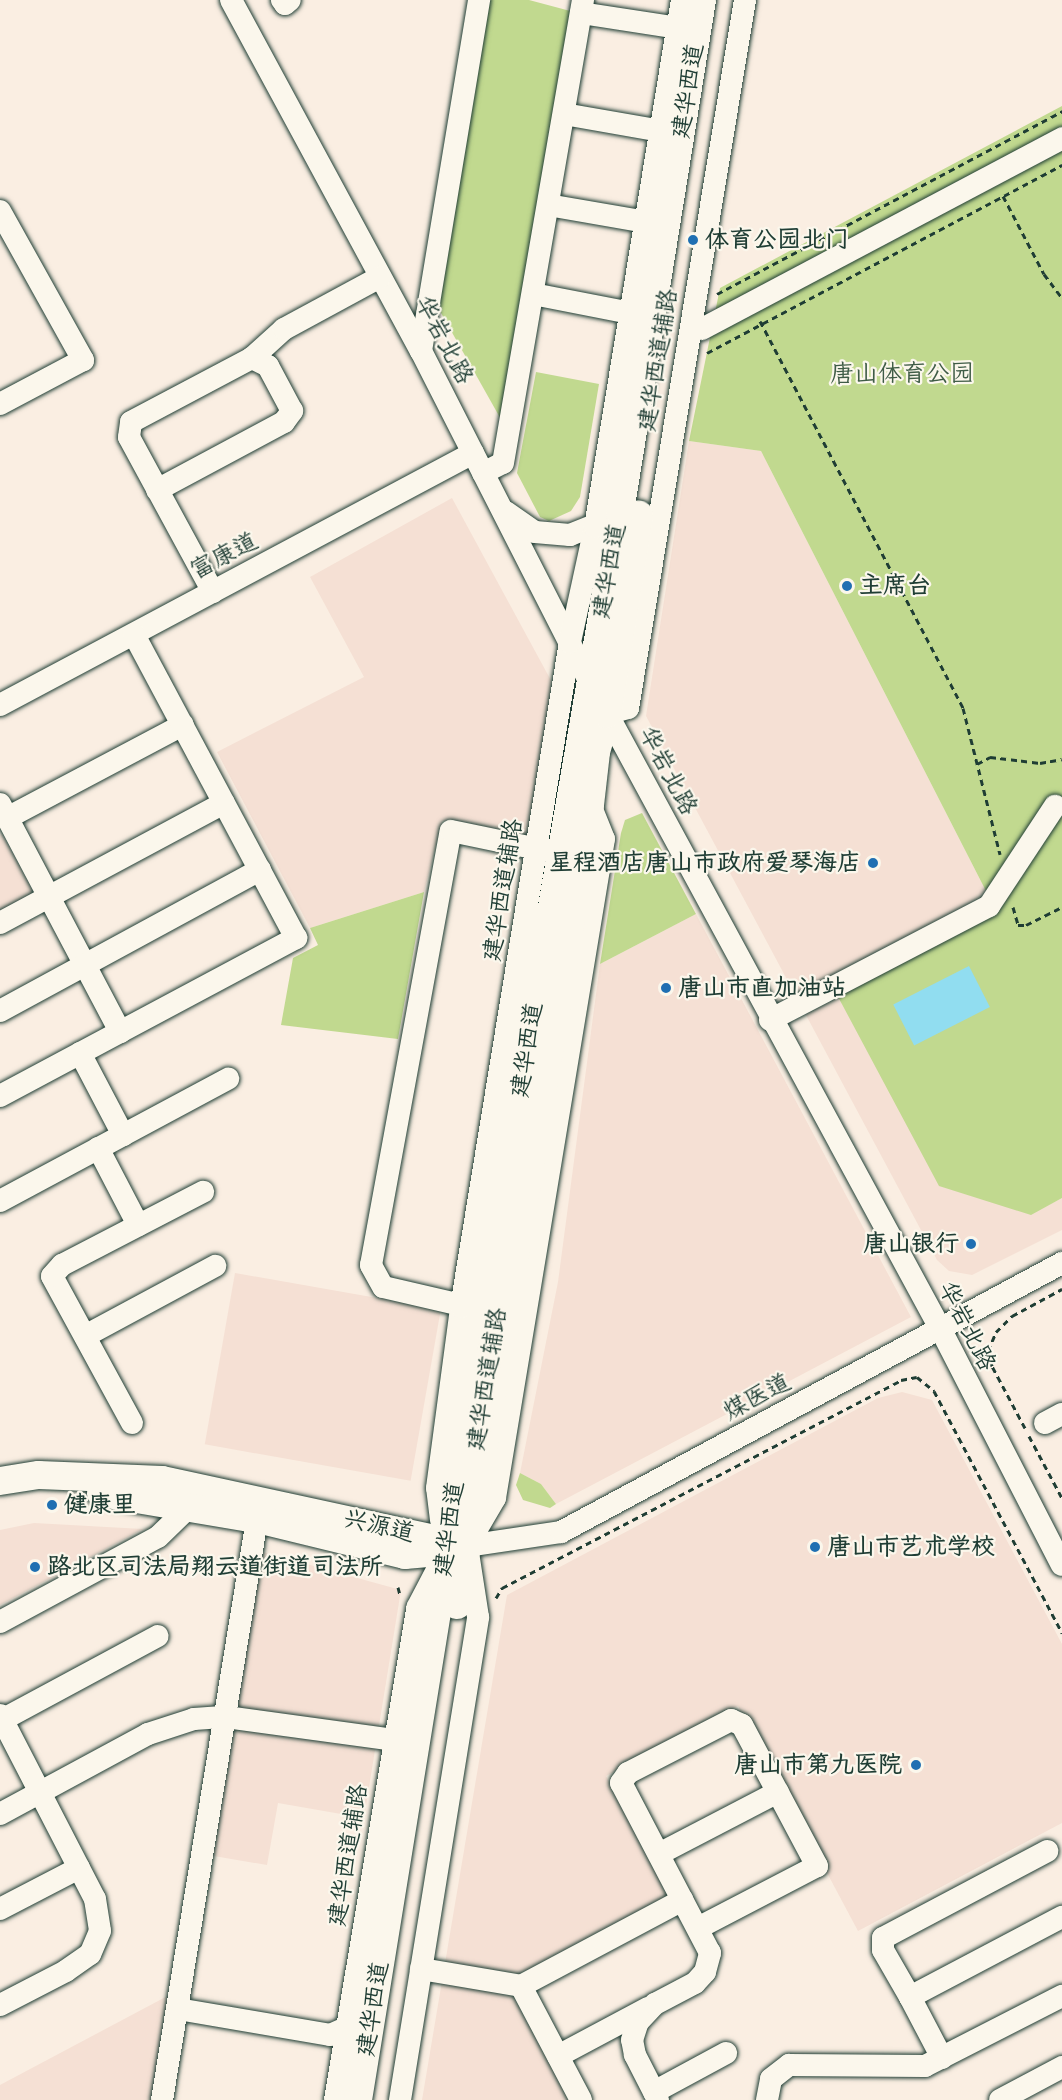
<!DOCTYPE html>
<html>
<head>
<meta charset="utf-8">
<style>
	body { margin:0 }
	#map { position:relative; width:1062px; height:2100px; overflow:hidden; background:#faeee2; font-family:Caveat,"LXGW WenKai TC",sans-serif }
	div>[style] { position:absolute }
	.built>* { inset:0; background:#f5e0d4; transform-origin:0 0 }
	.green>* { inset:0; background:#c1d98f }
	.water>* { inset:0; background:#91ddf0; transform-origin:0 0 }
	.path>* { height:3px; margin-top:-1.5px; transform-origin:0; background:repeating-linear-gradient(90deg,#1f3d34 0 6px,transparent 0 10.5px) }
	.roads { filter:drop-shadow(0 0 2px #1f3d34) drop-shadow(0 0 2px #1f3d34) }
	.minor>* { height:22px; margin:-11px; padding:0 11px; transform-origin:11px; border-radius:11px; background:#fbf7ec }
	.major>* { height:28px; margin:-14px; padding:0 14px; transform-origin:14px; border-radius:14px; background:#fbf7ec }
	.dots>* { width:16px; height:16px; translate:-50% -50%; box-sizing:border-box; border:3px solid #fbf7ec; border-radius:50% }
	span { translate:-50% -50%; white-space:nowrap; text-align:center; line-height:1.15; -webkit-text-stroke:4.5px #fbf7ec; paint-order:stroke }
	.street-label { font-size:24px; color:#1f3d34 }
	.poi-label { font-size:24px; color:#1f3d34; font-weight:700 }
	.left { translate:0 -50%; text-align:left }
	.right { translate:-100% -50%; text-align:right }
	.park-label { font-size:24px; color:#3f5c46 }
</style>
</head>
<body>
<div id="map">
	<div class="built">
		<div style="clip-path:polygon(689px 441px,761px 451px,988px 895px,1031px 1214px,1062px 1198px,1062px 1230px,972px 1275px,949px 1271px,937px 1260px,646px 716px)"></div>
		<div style="clip-path:polygon(452px 498px,554px 686px,526px 842px,442px 821px,424px 892px,310px 928px,217px 752px,364px 677px,310px 577px)"></div>
		<div style="clip-path:polygon(2px 834px,39px 903px,0 924px,0 835px)"></div>
		<div style="clip-path:polygon(696px 914px,911px 1317px,556px 1504px,541px 1484px,520px 1473px,558px 1282px,600px 964px)"></div>
		<div style="left:235px;top:1273px;width:209px;height:174px;rotate:10deg"></div>
		<div style="clip-path:polygon(902px 1392px,932px 1400px,1062px 1644px,1062px 1823px,858px 1931px,738px 1706px,606px 1776px,672px 1901px,509px 1988px,569px 2100px,422px 2100px,507px 1595px,878px 1398px)"></div>
		<div style="clip-path:polygon(34px 1523px,143px 1529px,0 1605px,0 1530px)"></div>
		<div style="clip-path:polygon(263px 1552px,401px 1590px,364px 1818px,278px 1803px,267px 1865px,202px 1854px)"></div>
		<div style="clip-path:polygon(175px 1992px,158px 2100px,0 2100px,0 2085px)"></div>
	</div>
	<div class="green">
		<div style="clip-path:polygon(486px 0,529px 0,574px 12px,503px 423px,436px 304px)"></div>
		<div style="clip-path:polygon(1062px 106px,1062px 1198px,1031px 1215px,939px 1186px,828px 978px,988px 895px,761px 451px,689px 441px,720px 288px)"></div>
		<div style="clip-path:polygon(536px 372px,599px 384px,580px 497px,571px 511px,549px 521px,540px 517px,517px 473px)"></div>
		<div style="clip-path:polygon(642px 813px,696px 914px,600px 964px,621px 833px,625px 820px)"></div>
		<div style="clip-path:polygon(424px 892px,398px 1039px,281px 1025px,293px 958px,318px 945px,310px 928px)"></div>
		<div style="clip-path:polygon(520px 1473px,541px 1484px,556px 1504px,550px 1508px,523px 1500px,516px 1485px)"></div>
	</div>
	<div class="water">
		<div style="left:969px;top:966px;width:46px;height:85px;rotate:63deg"></div>
	</div>
	<div class="path">
		<div style="left:1003px;top:196px;width:88px;rotate:62.3deg"></div>
		<div style="left:1044px;top:274px;width:30px;rotate:53deg"></div>
		<div style="left:717px;top:294px;width:391px;rotate:-27.9deg"></div>
		<div style="left:760px;top:321px;width:437px;rotate:62.3deg"></div>
		<div style="left:963px;top:708px;width:151px;rotate:75.8deg"></div>
		<div style="left:707px;top:353px;width:402px;rotate:-27.9deg"></div>
		<div style="left:977px;top:764px;width:15px;rotate:-28deg"></div>
		<div style="left:990px;top:757px;width:50px;rotate:6.8deg"></div>
		<div style="left:1040px;top:763px;width:22px;rotate:-10deg"></div>
		<div style="left:1013px;top:907px;width:19px;rotate:74deg"></div>
		<div style="left:1018px;top:925px;width:8px"></div>
		<div style="left:1026px;top:925px;width:40px;rotate:-26.6deg"></div>
		<div style="left:1025px;top:1428px;width:70px;rotate:-118deg"></div>
		<div style="left:992px;top:1366px;width:16px;rotate:-105deg"></div>
		<div style="left:988px;top:1351px;width:21px;rotate:-67deg"></div>
		<div style="left:996px;top:1332px;width:23px;rotate:-45deg"></div>
		<div style="left:1012px;top:1316px;width:57px;rotate:-28.4deg"></div>
		<div style="left:1029px;top:1436px;width:70px;rotate:62deg"></div>
		<div style="left:398px;top:1587px;width:8px;rotate:76deg"></div>
		<div style="left:496px;top:1598px;width:12px;rotate:-59deg"></div>
		<div style="left:502px;top:1588px;width:450px;rotate:-27.5deg"></div>
		<div style="left:901px;top:1380px;width:16px;rotate:-11deg"></div>
		<div style="left:917px;top:1377px;width:22px;rotate:39deg"></div>
		<div style="left:934px;top:1391px;width:274px;rotate:62.1deg"></div>
	</div>
	<div class="roads">
		<div class="minor">
			<div style="left:231px;top:0;width:399px;rotate:61.6deg"></div>
			<div style="left:421px;top:351px;width:372px;rotate:63deg"></div>
			<div style="left:590px;top:682px;width:737px;rotate:61.56deg"></div>
			<div style="left:941px;top:1330px;width:264px;rotate:62.8deg"></div>
			<div style="left:282px;top:0;width:5px;rotate:53deg"></div>
			<div style="left:285px;top:4px;width:6px;rotate:-39deg"></div>
			<div style="left:581px;top:13px;width:98px;rotate:8.8deg"></div>
			<div style="left:564px;top:114px;width:98px;rotate:9.9deg"></div>
			<div style="left:548px;top:205px;width:99px;rotate:9.8deg"></div>
			<div style="left:0;top:211px;width:171px;rotate:60.9deg"></div>
			<div style="left:83px;top:360px;width:94px;rotate:152.1deg"></div>
			<div style="left:533px;top:294px;width:100px;rotate:11deg"></div>
			<div style="left:702px;top:329px;width:408px;rotate:-27.9deg"></div>
			<div style="left:421px;top:351px;width:356px;rotate:-80.6deg"></div>
			<div style="left:483px;top:473px;width:22px;rotate:-27deg"></div>
			<div style="left:503px;top:463px;width:470px;rotate:-80.2deg"></div>
			<div style="left:157px;top:490px;width:144px;rotate:-28.2deg"></div>
			<div style="left:284px;top:422px;width:14px;rotate:-54deg"></div>
			<div style="left:292px;top:411px;width:51px;rotate:-118.1deg"></div>
			<div style="left:268px;top:366px;width:18px;rotate:-153deg"></div>
			<div style="left:506px;top:512px;width:35px;rotate:35deg"></div>
			<div style="left:535px;top:532px;width:35px;rotate:5deg"></div>
			<div style="left:570px;top:535px;width:37px;rotate:-22deg"></div>
			<div style="left:213px;top:592px;width:176px;rotate:-118.5deg"></div>
			<div style="left:129px;top:437px;width:15px;rotate:-82deg"></div>
			<div style="left:131px;top:422px;width:137px;rotate:-27.9deg"></div>
			<div style="left:252px;top:358px;width:43px;rotate:-42.2deg"></div>
			<div style="left:284px;top:329px;width:109px;rotate:-28.4deg"></div>
			<div style="left:0;top:705px;width:536px;rotate:-28.05deg"></div>
			<div style="left:607px;top:714px;width:22px;rotate:-16deg"></div>
			<div style="left:628px;top:708px;width:718px;rotate:-80.62deg"></div>
			<div style="left:0;top:804px;width:258px;rotate:62.2deg"></div>
			<div style="left:7px;top:818px;width:199px;rotate:-27.9deg"></div>
			<div style="left:0;top:923px;width:254px;rotate:-28.2deg"></div>
			<div style="left:0;top:1011px;width:296px;rotate:-28.5deg"></div>
			<div style="left:770px;top:1020px;width:247px;rotate:-27.5deg"></div>
			<div style="left:989px;top:906px;width:120px;rotate:-56.6deg"></div>
			<div style="left:80px;top:1053px;width:93px;rotate:62.3deg"></div>
			<div style="left:0;top:1096px;width:336px;rotate:-28.1deg"></div>
			<div style="left:296px;top:938px;width:344px;rotate:-118.1deg"></div>
			<div style="left:98px;top:1148px;width:87px;rotate:62.5deg"></div>
			<div style="left:0;top:1201px;width:259px;rotate:-28.2deg"></div>
			<div style="left:474px;top:1308px;width:93px;rotate:-167deg"></div>
			<div style="left:383px;top:1287px;width:25px;rotate:-119deg"></div>
			<div style="left:371px;top:1265px;width:441px;rotate:-79.6deg"></div>
			<div style="left:451px;top:831px;width:103px;rotate:11.7deg"></div>
			<div style="left:85px;top:1336px;width:148px;rotate:-28.3deg"></div>
			<div style="left:132px;top:1423px;width:167px;rotate:-118.6deg"></div>
			<div style="left:52px;top:1276px;width:15px;rotate:-48deg"></div>
			<div style="left:62px;top:1265px;width:159px;rotate:-27.4deg"></div>
			<div style="left:1045px;top:1423px;width:19px;rotate:-28deg"></div>
			<div style="left:441px;top:1520px;width:32px;rotate:-97deg"></div>
			<div style="left:437px;top:1488px;width:183px;rotate:-82.4deg"></div>
			<div style="left:461px;top:1307px;width:674px;rotate:-80.69deg"></div>
			<div style="left:570px;top:642px;width:118px;rotate:-77.7deg"></div>
			<div style="left:595px;top:527px;width:534px;rotate:-80.63deg"></div>
			<div style="left:467px;top:1546px;width:95px;rotate:-8.5deg"></div>
			<div style="left:561px;top:1532px;width:569px;rotate:-28.23deg"></div>
			<div style="left:0;top:1622px;width:179px;rotate:-28.3deg"></div>
			<div style="left:158px;top:1537px;width:43px;rotate:-44.1deg"></div>
			<div style="left:0;top:1715px;width:207px;rotate:62.7deg"></div>
			<div style="left:95px;top:1899px;width:32px;rotate:81deg"></div>
			<div style="left:100px;top:1931px;width:25px;rotate:113deg"></div>
			<div style="left:90px;top:1954px;width:29px;rotate:145deg"></div>
			<div style="left:66px;top:1971px;width:74px;rotate:152.7deg"></div>
			<div style="left:0;top:1721px;width:179px;rotate:-28.3deg"></div>
			<div style="left:0;top:1814px;width:168px;rotate:-28.4deg"></div>
			<div style="left:148px;top:1734px;width:48px;rotate:-18.1deg"></div>
			<div style="left:194px;top:1719px;width:32px;rotate:-4deg"></div>
			<div style="left:226px;top:1717px;width:171px;rotate:7.8deg"></div>
			<div style="left:659px;top:1854px;width:134px;rotate:-27.5deg"></div>
			<div style="left:0;top:1909px;width:89px;rotate:-27.4deg"></div>
			<div style="left:421px;top:1969px;width:101px;rotate:9.6deg"></div>
			<div style="left:910px;top:1997px;width:54px;rotate:-119.9deg"></div>
			<div style="left:883px;top:1950px;width:12px;rotate:-90deg"></div>
			<div style="left:883px;top:1938px;width:186px;rotate:-27.9deg"></div>
			<div style="left:178px;top:2009px;width:154px;rotate:9.7deg"></div>
			<div style="left:330px;top:2035px;width:30px;rotate:-24deg"></div>
			<div style="left:558px;top:2056px;width:102px;rotate:-28.1deg"></div>
			<div style="left:942px;top:2058px;width:69px;rotate:-117.7deg"></div>
			<div style="left:910px;top:1997px;width:172px;rotate:-27.8deg"></div>
			<div style="left:654px;top:2092px;width:82px;rotate:-28.4deg"></div>
			<div style="left:162px;top:2100px;width:589px;rotate:-80.71deg"></div>
			<div style="left:335px;top:2100px;width:499px;rotate:-80.5deg"></div>
			<div style="left:417px;top:1608px;width:45px;rotate:-62.3deg"></div>
			<div style="left:400px;top:2100px;width:489px;rotate:-80.8deg"></div>
			<div style="left:478px;top:1617px;width:72px;rotate:-98.8deg"></div>
			<div style="left:467px;top:1546px;width:56px;rotate:-59.7deg"></div>
			<div style="left:495px;top:1498px;width:668px;rotate:-80.61deg"></div>
			<div style="left:604px;top:839px;width:37px;rotate:-112deg"></div>
			<div style="left:581px;top:2100px;width:129px;rotate:-117.8deg"></div>
			<div style="left:521px;top:1986px;width:183px;rotate:-28deg"></div>
			<div style="left:658px;top:2100px;width:51px;rotate:-117.1deg"></div>
			<div style="left:635px;top:2055px;width:15px;rotate:-101deg"></div>
			<div style="left:632px;top:2040px;width:19px;rotate:-72deg"></div>
			<div style="left:638px;top:2022px;width:25px;rotate:-47deg"></div>
			<div style="left:655px;top:2004px;width:45px;rotate:-27.7deg"></div>
			<div style="left:695px;top:1983px;width:15px;rotate:-48deg"></div>
			<div style="left:705px;top:1972px;width:20px;rotate:-75deg"></div>
			<div style="left:710px;top:1953px;width:192px;rotate:-117.6deg"></div>
			<div style="left:621px;top:1783px;width:12px;rotate:-55deg"></div>
			<div style="left:628px;top:1773px;width:116px;rotate:-27.2deg"></div>
			<div style="left:731px;top:1720px;width:12px;rotate:24deg"></div>
			<div style="left:742px;top:1725px;width:160px;rotate:62deg"></div>
			<div style="left:817px;top:1866px;width:134px;rotate:152.5deg"></div>
			<div style="left:767px;top:2100px;width:21px;rotate:-79deg"></div>
			<div style="left:771px;top:2079px;width:23px;rotate:-38deg"></div>
			<div style="left:789px;top:2065px;width:136px;rotate:0.4deg"></div>
			<div style="left:925px;top:2066px;width:154px;rotate:-27.1deg"></div>
			<div style="left:1000px;top:2100px;width:70px;rotate:-28deg"></div>
		</div>
		<div class="major">
			<div style="left:0;top:1481px;width:39px;rotate:-9deg"></div>
			<div style="left:39px;top:1475px;width:123px;rotate:2.3deg"></div>
			<div style="left:162px;top:1480px;width:307px;rotate:12.2deg"></div>
			<div style="left:101px;top:1493px;width:158px;rotate:9.5deg"></div>
			<div style="left:257px;top:1519px;width:152px;rotate:13.7deg"></div>
			<div style="left:405px;top:1555px;width:45px;rotate:-5.1deg"></div>
			<div style="left:457px;top:1605px;width:811px;rotate:-80.56deg"></div>
			<div style="left:590px;top:805px;width:53px;rotate:-83.5deg"></div>
			<div style="left:596px;top:752px;width:40px;rotate:-74deg"></div>
			<div style="left:607px;top:714px;width:202px;rotate:-80.9deg"></div>
			<div style="left:358px;top:2100px;width:495px;rotate:-80.8deg"></div>
			<div style="left:437px;top:1611px;width:72px;rotate:-85.2deg"></div>
			<div style="left:443px;top:1539px;width:1042px;rotate:-80.22deg"></div>
			<div style="left:620px;top:512px;width:519px;rotate:-80.9deg"></div>
		</div>
	</div>
	<div class="dots">
		<div style="left:693px;top:240px;background:#1f6fb2"></div>
		<div style="left:847px;top:586px;background:#1f6fb2"></div>
		<div style="left:873px;top:863px;background:#1f6fb2"></div>
		<div style="left:666px;top:988px;background:#1f6fb2"></div>
		<div style="left:971px;top:1244px;background:#1f6fb2"></div>
		<div style="left:52px;top:1505px;background:#1f6fb2"></div>
		<div style="left:815px;top:1547px;background:#1f6fb2"></div>
		<div style="left:35px;top:1567px;background:#1f6fb2"></div>
		<div style="left:916px;top:1765px;background:#1f6fb2"></div>
	</div>
	<div class="street-label">
		<span style="left:688px;top:91px;rotate:-81deg">建华西道</span>
		<span style="left:444px;top:340px;rotate:62deg">华岩北路</span>
		<span style="left:658px;top:360px;rotate:-81deg">建华西道辅路</span>
		<span style="left:224px;top:556px;rotate:-28deg">富康道</span>
		<span style="left:609px;top:571px;rotate:-80deg">建华西道</span>
		<span style="left:668px;top:771px;rotate:62deg">华岩北路</span>
		<span style="left:503px;top:890px;rotate:-81deg">建华西道辅路</span>
		<span style="left:527px;top:1050px;rotate:-81deg">建华西道</span>
		<span style="left:967px;top:1326px;rotate:63deg">华岩北路</span>
		<span style="left:487px;top:1379px;rotate:-81deg">建华西道辅路</span>
		<span style="left:757px;top:1397px;rotate:-28deg">煤医道</span>
		<span style="left:379px;top:1526px;rotate:13deg">兴源道</span>
		<span style="left:449px;top:1529px;rotate:-82deg">建华西道</span>
		<span style="left:348px;top:1855px;rotate:-81deg">建华西道辅路</span>
		<span style="left:373px;top:2009px;rotate:-81deg">建华西道</span>
	</div>
	<div class="poi-label">
		<span class="left" style="left:705px;top:240px">体育公园北门</span>
		<span class="left" style="left:859px;top:586px">主席台</span>
		<span class="right" style="left:861px;top:863px">星程酒店唐山市政府爱琴海店</span>
		<span class="left" style="left:678px;top:988px">唐山市直加油站</span>
		<span class="right" style="left:959px;top:1244px">唐山银行</span>
		<span class="left" style="left:64px;top:1505px">健康里</span>
		<span class="left" style="left:827px;top:1547px">唐山市艺术学校</span>
		<span class="left" style="left:47px;top:1567px">路北区司法局翔云道街道司法所</span>
		<span class="right" style="left:902px;top:1765px">唐山市第九医院</span>
	</div>
	<div class="park-label">
		<span style="left:902px;top:374px">唐山体育公园</span>
	</div>
</div>
</body>
</html>
